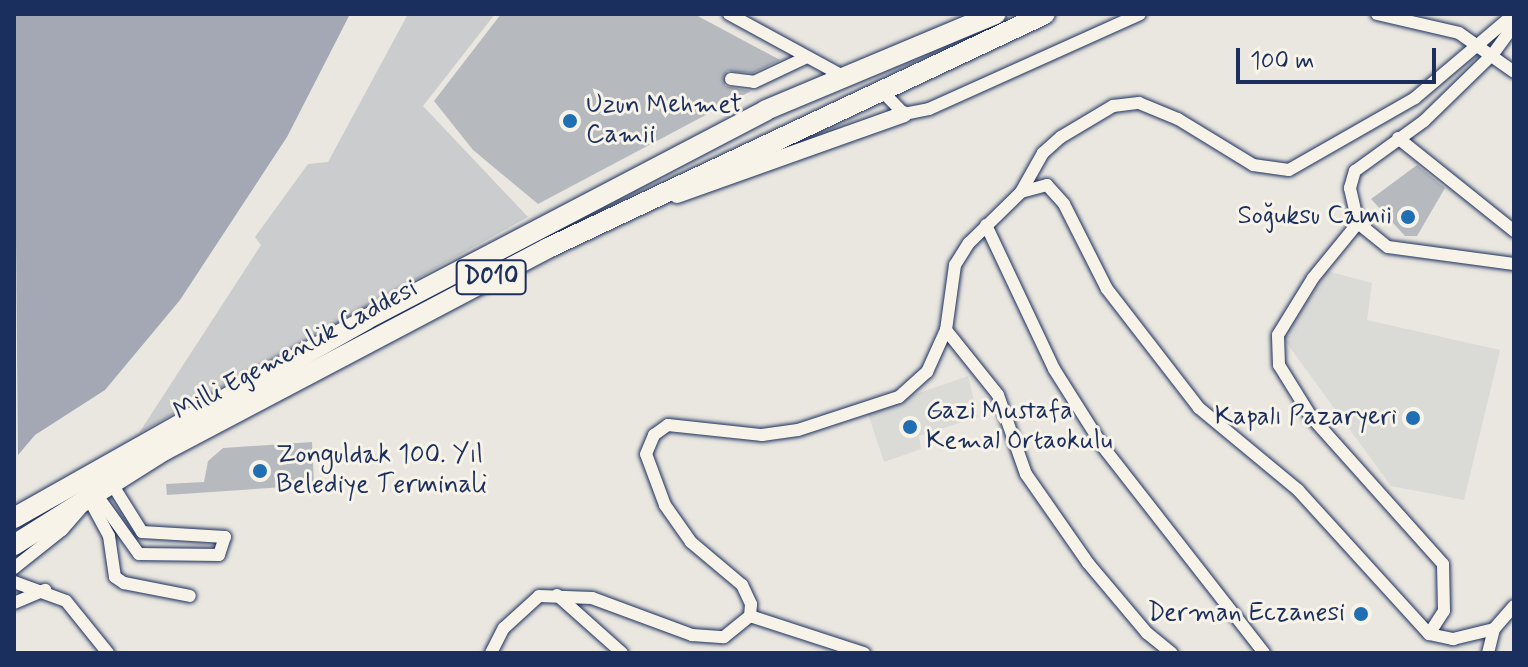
<!DOCTYPE html>
<html>
<head>
<meta charset="utf-8">
<style>
	body { margin:0 }
	#map { position:relative; width:1528px; height:667px; overflow:hidden; background:#eae7e0; font-family:Mynerve,sans-serif }
	div>[style] { position:absolute }
	.built>* { inset:0; background:#dadad6 }
	.green>* { inset:0; background:#cbcccd }
	.water>* { inset:0; background:#a3a8b4 }
	.building>* { inset:0; background:#b6babf }
	.roads { filter:drop-shadow(0 0 2px #1b2f5e) drop-shadow(0 0 2px #1b2f5e) }
	.minor>* { height:12px; margin:-6px; padding:0 6px; transform-origin:6px; border-radius:6px; background:#f7f3e8 }
	.major>* { height:16px; margin:-8px; padding:0 8px; transform-origin:8px; border-radius:8px; background:#f7f3e8 }
	.highway>* { height:20px; margin:-10px; padding:0 10px; transform-origin:10px; border-radius:10px; background:#f7f3e8 }
	.dots>* { width:22px; height:22px; translate:-50% -50%; box-sizing:border-box; border:4px solid #f7f3e8; border-radius:50% }
	span { translate:-50% -50%; white-space:nowrap; text-align:center; line-height:1.15; -webkit-text-stroke:6px #f7f3e8; paint-order:stroke }
	.shield-label span { padding:2px 6px; background:#f7f3e8; border:2px solid; border-radius:6px; -webkit-text-stroke-width:0 }
	.shield-label { font-size:24px; color:#1b2f5e; font-weight:700 }
	.poi-label { font-size:26px; color:#1b2f5e }
	.left { translate:0 -50%; text-align:left }
	.right { translate:-100% -50%; text-align:right }
	.street-label { font-size:26px; color:#1b2f5e }
	.frame { position:absolute; inset:0; border:16px solid #1b2f5e; pointer-events:none }
	.scale { position:absolute; left:1236px; top:48px; width:200px; height:36px; box-sizing:border-box; border:4px solid #1b2f5e; border-top:0; padding-left:10px; font-size:24px; line-height:28px; white-space:nowrap; color:#1b2f5e; -webkit-text-stroke:6px #f7f3e8; paint-order:stroke }
</style>
</head>
<body>
<div id="map">
	<div class="built">
		<div style="clip-path:polygon(1327px 271px,1372px 283px,1367px 320px,1500px 350px,1464px 500px,1391px 486px,1283px 338px)"></div>
		<div style="clip-path:polygon(968px 376px,978px 417px,919px 436px,921px 449px,884px 462px,867px 411px)"></div>
	</div>
	<div class="green">
		<div style="clip-path:polygon(408px 14px,495px 14px,423px 106px,528px 217px,139px 433px,261px 245px,255px 237px,308px 164px,328px 162px)"></div>
	</div>
	<div class="water">
		<div style="clip-path:polygon(14px 14px,350px 14px,287px 137px,180px 300px,105px 390px,35px 435px,18px 455px)"></div>
	</div>
	<div class="building">
		<div style="clip-path:polygon(501px 14px,694px 14px,780px 60px,753px 73px,727px 71px,725px 86px,751px 91px,538px 204px,473px 150px,434px 101px)"></div>
		<div style="clip-path:polygon(1417px 165px,1445px 188px,1417px 236px,1405px 236px,1371px 199px)"></div>
		<div style="clip-path:polygon(312px 442px,314px 485px,167px 495px,166px 484px,204px 482px,208px 461px,223px 448px)"></div>
	</div>
	<div class="roads">
		<div class="minor">
			<div style="left:729px;top:14px;width:128px;rotate:28.6deg"></div>
			<div style="left:1377px;top:14px;width:84px;rotate:13deg"></div>
			<div style="left:1459px;top:33px;width:67px;rotate:35.3deg"></div>
			<div style="left:731px;top:79px;width:23px;rotate:7deg"></div>
			<div style="left:754px;top:82px;width:56px;rotate:-25.2deg"></div>
			<div style="left:880px;top:89px;width:35px;rotate:46deg"></div>
			<div style="left:904px;top:114px;width:25px;rotate:-11deg"></div>
			<div style="left:929px;top:109px;width:231px;rotate:-24.2deg"></div>
			<div style="left:1398px;top:138px;width:149px;rotate:38.7deg"></div>
			<div style="left:1021px;top:192px;width:45px;rotate:-60.6deg"></div>
			<div style="left:1043px;top:153px;width:24px;rotate:-42deg"></div>
			<div style="left:1061px;top:137px;width:61px;rotate:-30.8deg"></div>
			<div style="left:1113px;top:106px;width:26px;rotate:-7deg"></div>
			<div style="left:1139px;top:103px;width:42px;rotate:22.3deg"></div>
			<div style="left:1178px;top:119px;width:88px;rotate:31.5deg"></div>
			<div style="left:1253px;top:165px;width:36px;rotate:8deg"></div>
			<div style="left:1289px;top:170px;width:145px;rotate:-29.7deg"></div>
			<div style="left:1415px;top:98px;width:130px;rotate:-40.3deg"></div>
			<div style="left:1358px;top:223px;width:38px;rotate:39deg"></div>
			<div style="left:1388px;top:247px;width:127px;rotate:7.7deg"></div>
			<div style="left:986px;top:225px;width:159px;rotate:64.7deg"></div>
			<div style="left:1054px;top:369px;width:93px;rotate:57.7deg"></div>
			<div style="left:1104px;top:448px;width:260px;rotate:52deg"></div>
			<div style="left:946px;top:330px;width:83px;rotate:51.3deg"></div>
			<div style="left:998px;top:395px;width:84px;rotate:70.5deg"></div>
			<div style="left:1026px;top:474px;width:108px;rotate:55.1deg"></div>
			<div style="left:1088px;top:563px;width:92px;rotate:49.9deg"></div>
			<div style="left:1147px;top:633px;width:32px;rotate:39deg"></div>
			<div style="left:96px;top:494px;width:74px;rotate:54.4deg"></div>
			<div style="left:139px;top:554px;width:80px;rotate:0.7deg"></div>
			<div style="left:219px;top:555px;width:19px;rotate:-72deg"></div>
			<div style="left:225px;top:537px;width:83px;rotate:-176.6deg"></div>
			<div style="left:142px;top:532px;width:57px;rotate:-122deg"></div>
			<div style="left:14px;top:568px;width:61px;rotate:-38.4deg"></div>
			<div style="left:62px;top:530px;width:41px;rotate:-48.9deg"></div>
			<div style="left:89px;top:499px;width:42px;rotate:61.6deg"></div>
			<div style="left:109px;top:536px;width:41px;rotate:81.7deg"></div>
			<div style="left:115px;top:577px;width:11px;rotate:34deg"></div>
			<div style="left:124px;top:583px;width:67px;rotate:11.1deg"></div>
			<div style="left:14px;top:582px;width:55px;rotate:20.1deg"></div>
			<div style="left:66px;top:601px;width:67px;rotate:51.1deg"></div>
			<div style="left:557px;top:595px;width:87px;rotate:41.7deg"></div>
			<div style="left:14px;top:603px;width:34px;rotate:-23deg"></div>
			<div style="left:750px;top:616px;width:12px;rotate:-85deg"></div>
			<div style="left:751px;top:604px;width:21px;rotate:-115deg"></div>
			<div style="left:742px;top:585px;width:67px;rotate:-139.9deg"></div>
			<div style="left:691px;top:542px;width:45px;rotate:-125.1deg"></div>
			<div style="left:665px;top:505px;width:54px;rotate:-110.4deg"></div>
			<div style="left:646px;top:454px;width:21px;rotate:-67deg"></div>
			<div style="left:654px;top:435px;width:17px;rotate:-36deg"></div>
			<div style="left:668px;top:425px;width:95px;rotate:6.1deg"></div>
			<div style="left:762px;top:435px;width:36px;rotate:-8deg"></div>
			<div style="left:798px;top:430px;width:106px;rotate:-18.1deg"></div>
			<div style="left:899px;top:397px;width:38px;rotate:-42deg"></div>
			<div style="left:927px;top:372px;width:46px;rotate:-65.7deg"></div>
			<div style="left:946px;top:330px;width:66px;rotate:-82.1deg"></div>
			<div style="left:955px;top:265px;width:26px;rotate:-58deg"></div>
			<div style="left:969px;top:243px;width:73px;rotate:-44.4deg"></div>
			<div style="left:1021px;top:192px;width:27px;rotate:-15deg"></div>
			<div style="left:1047px;top:185px;width:25px;rotate:48deg"></div>
			<div style="left:1064px;top:204px;width:95px;rotate:63.2deg"></div>
			<div style="left:1107px;top:289px;width:150px;rotate:52.3deg"></div>
			<div style="left:1199px;top:408px;width:129px;rotate:39.6deg"></div>
			<div style="left:1298px;top:490px;width:195px;rotate:47.7deg"></div>
			<div style="left:1429px;top:634px;width:25px;rotate:12deg"></div>
			<div style="left:1453px;top:639px;width:42px;rotate:-13.7deg"></div>
			<div style="left:1494px;top:629px;width:30px;rotate:-49deg"></div>
			<div style="left:750px;top:616px;width:120px;rotate:18deg"></div>
			<div style="left:1429px;top:634px;width:27px;rotate:-57deg"></div>
			<div style="left:1444px;top:611px;width:47px;rotate:-91.2deg"></div>
			<div style="left:1443px;top:564px;width:200px;rotate:-131.8deg"></div>
			<div style="left:1310px;top:415px;width:59px;rotate:-121.8deg"></div>
			<div style="left:1279px;top:365px;width:30px;rotate:-92deg"></div>
			<div style="left:1278px;top:335px;width:67px;rotate:-58.4deg"></div>
			<div style="left:1313px;top:278px;width:71px;rotate:-50.7deg"></div>
			<div style="left:1358px;top:223px;width:36px;rotate:-103deg"></div>
			<div style="left:1350px;top:188px;width:18px;rotate:-74deg"></div>
			<div style="left:1355px;top:171px;width:85px;rotate:-35.9deg"></div>
			<div style="left:1424px;top:121px;width:96px;rotate:-44.2deg"></div>
			<div style="left:1493px;top:54px;width:36px;rotate:-54deg"></div>
			<div style="left:491px;top:653px;width:28px;rotate:-63deg"></div>
			<div style="left:504px;top:628px;width:47px;rotate:-42.4deg"></div>
			<div style="left:539px;top:596px;width:53px;rotate:2.2deg"></div>
			<div style="left:592px;top:598px;width:107px;rotate:20.3deg"></div>
			<div style="left:692px;top:635px;width:32px;rotate:4deg"></div>
			<div style="left:724px;top:637px;width:33px;rotate:-39deg"></div>
			<div style="left:1488px;top:653px;width:25px;rotate:-76deg"></div>
		</div>
		<div class="major">
			<div style="left:677px;top:195px;width:241px;rotate:-19.6deg"></div>
		</div>
		<div class="highway">
			<div style="left:14px;top:518px;width:405px;rotate:-29.4deg"></div>
			<div style="left:367px;top:319px;width:450px;rotate:-27.6deg"></div>
			<div style="left:766px;top:110px;width:249px;rotate:-22.7deg"></div>
			<div style="left:14px;top:545px;width:178px;rotate:-32.2deg"></div>
			<div style="left:165px;top:450px;width:433px;rotate:-27.8deg"></div>
			<div style="left:548px;top:248px;width:549px;rotate:-25.21deg"></div>
		</div>
	</div>
	<div class="dots">
		<div style="left:570px;top:121px;background:#1f6fb2"></div>
		<div style="left:1408px;top:217px;background:#1f6fb2"></div>
		<div style="left:1413px;top:418px;background:#1f6fb2"></div>
		<div style="left:910px;top:427px;background:#1f6fb2"></div>
		<div style="left:260px;top:471px;background:#1f6fb2"></div>
		<div style="left:1361px;top:614px;background:#1f6fb2"></div>
	</div>
	<div class="shield-label">
		<span style="left:491px;top:277px">D010</span>
	</div>
	<div class="poi-label">
		<span class="left" style="left:586px;top:121px">Uzun Mehmet<br>Camii</span>
		<span class="right" style="left:1392px;top:217px">Soğuksu Camii</span>
		<span class="left" style="left:926px;top:427px">Gazi Mustafa<br>Kemal Ortaokulu</span>
		<span class="right" style="left:1397px;top:418px">Kapalı Pazaryeri</span>
		<span class="left" style="left:276px;top:471px">Zonguldak 100. Yıl<br>Belediye Terminali</span>
		<span class="right" style="left:1345px;top:614px">Derman Eczanesi</span>
	</div>
	<div class="street-label">
		<span style="left:296px;top:351px;rotate:-28deg">Milli Egemenlik Caddesi</span>
	</div>
	<div class="frame"></div>
	<div class="scale">100 m</div>
</div>
</body>
</html>
